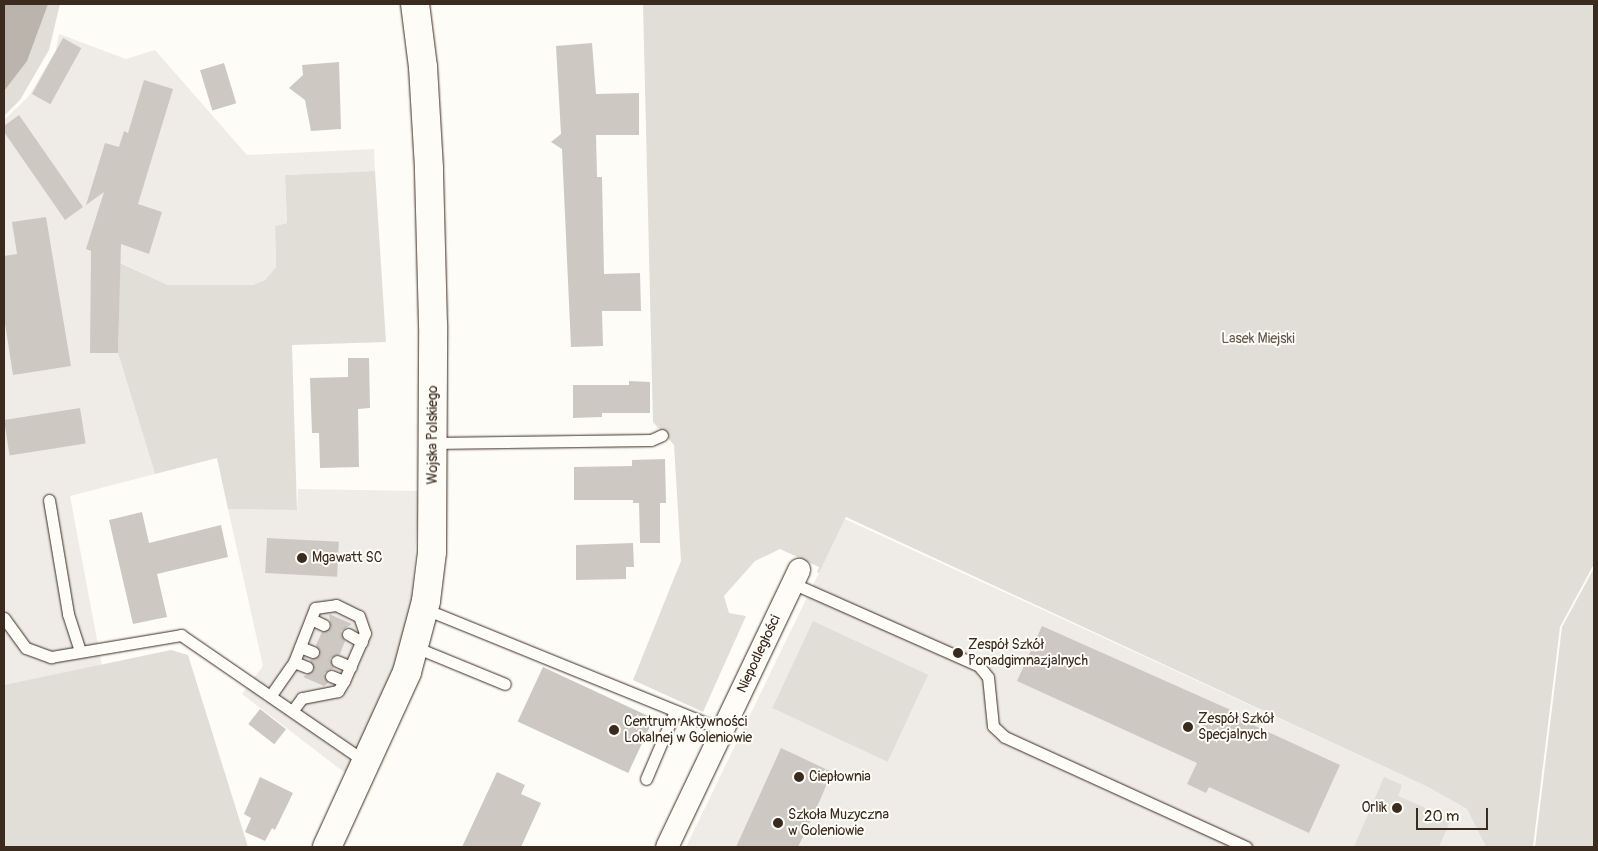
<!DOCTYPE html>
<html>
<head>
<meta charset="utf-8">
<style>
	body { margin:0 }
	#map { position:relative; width:1598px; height:851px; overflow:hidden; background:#fdfcf7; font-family:Pangolin,sans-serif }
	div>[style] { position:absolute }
	.built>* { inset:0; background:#efece7 }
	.green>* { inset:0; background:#e1ded7; transform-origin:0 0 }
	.water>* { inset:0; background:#bbb4ad }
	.building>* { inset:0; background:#cdc8c2; transform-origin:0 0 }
	.roads { filter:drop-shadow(0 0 1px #3b2a1e) drop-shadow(0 0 1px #3b2a1e) }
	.lane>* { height:11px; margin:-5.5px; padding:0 5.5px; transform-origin:5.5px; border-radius:5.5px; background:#fdfcf7 }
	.street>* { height:22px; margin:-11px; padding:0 11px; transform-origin:11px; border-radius:11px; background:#fdfcf7 }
	.secondary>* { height:28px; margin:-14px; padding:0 14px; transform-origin:14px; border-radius:14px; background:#fdfcf7 }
	.dots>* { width:14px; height:14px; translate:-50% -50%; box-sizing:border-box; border:2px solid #fdfcf7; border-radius:50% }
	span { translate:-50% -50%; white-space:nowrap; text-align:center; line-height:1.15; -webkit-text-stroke:4px #fdfcf7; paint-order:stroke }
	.park-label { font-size:14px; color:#64574c }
	.street-label { font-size:14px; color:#3b2a1e }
	.poi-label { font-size:14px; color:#3b2a1e }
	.left { translate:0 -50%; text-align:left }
	.right { translate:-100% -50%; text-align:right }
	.frame { position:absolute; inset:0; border:5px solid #3b2a1e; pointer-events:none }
	.scale { position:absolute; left:1416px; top:808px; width:72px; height:22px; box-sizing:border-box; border:2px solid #3b2a1e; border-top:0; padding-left:6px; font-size:15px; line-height:18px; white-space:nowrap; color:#3b2a1e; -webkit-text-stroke:4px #fdfcf7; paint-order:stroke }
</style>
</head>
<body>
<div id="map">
	<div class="built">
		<div style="clip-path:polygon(59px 34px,126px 59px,155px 50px,247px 155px,374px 149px,375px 171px,285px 175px,287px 223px,275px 226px,276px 267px,265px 280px,253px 285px,168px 285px,121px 263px,118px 353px,155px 474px,70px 496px,102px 666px,4px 685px,4px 120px,29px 96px,56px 50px)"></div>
		<div style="clip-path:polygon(298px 489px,420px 491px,411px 604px,400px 653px,349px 776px,242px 694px,263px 666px,228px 509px,297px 510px)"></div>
		<div style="clip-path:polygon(845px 519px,1428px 787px,1467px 809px,1486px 847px,686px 847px)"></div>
	</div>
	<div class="green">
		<div style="clip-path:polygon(4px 4px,60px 4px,49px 50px,20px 100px,4px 116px)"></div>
		<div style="clip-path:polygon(643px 4px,1594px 4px,1594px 564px,1560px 627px,1533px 847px,1486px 847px,1467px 809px,1428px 787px,846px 517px,819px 573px,817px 572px,819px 567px,780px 549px,755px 561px,724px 596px,729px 613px,746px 616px,703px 712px,633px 680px,681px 561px,674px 445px,653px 422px)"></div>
		<div style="clip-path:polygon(375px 171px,386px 342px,292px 345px,297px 510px,228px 509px,217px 458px,155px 474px,118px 353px,120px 263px,168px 285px,253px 285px,265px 280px,276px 267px,275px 226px,287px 223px,285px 175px)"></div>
		<div style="clip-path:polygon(1594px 568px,1594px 847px,1535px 847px,1562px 627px)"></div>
		<div style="left:813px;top:621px;width:127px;height:96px;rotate:25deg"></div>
		<div style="clip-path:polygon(171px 650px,188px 655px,248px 847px,4px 847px,4px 685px)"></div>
		<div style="clip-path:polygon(1384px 777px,1402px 785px,1398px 796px,1451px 819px,1439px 847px,1354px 847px)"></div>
	</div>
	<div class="water">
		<div style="clip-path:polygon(4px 4px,48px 4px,27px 61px,4px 91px)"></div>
	</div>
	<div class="building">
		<div style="left:63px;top:38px;width:21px;height:64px;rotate:29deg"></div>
		<div style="clip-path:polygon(592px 43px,596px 94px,639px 93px,639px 135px,596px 135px,597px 177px,602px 177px,604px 274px,640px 273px,641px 311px,602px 311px,603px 346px,571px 347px,562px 149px,551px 142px,561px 134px,556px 46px)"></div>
		<div style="clip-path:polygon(339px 62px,341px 129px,311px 131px,305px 100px,289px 88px,303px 75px,302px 65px)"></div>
		<div style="left:224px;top:63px;width:42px;height:25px;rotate:73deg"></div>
		<div style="clip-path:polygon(144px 80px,173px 89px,138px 204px,162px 212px,149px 254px,121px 244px,118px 353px,90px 353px,91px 251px,86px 249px,104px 192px,86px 205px,105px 143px,119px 147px,124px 131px,128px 133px)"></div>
		<div style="clip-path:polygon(19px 115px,83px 207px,65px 220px,4px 132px,4px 126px)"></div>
		<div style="clip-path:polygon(46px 217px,71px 366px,13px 375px,4px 317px,4px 256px,17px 254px,12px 222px)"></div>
		<div style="clip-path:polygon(348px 358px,369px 358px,370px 408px,358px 409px,359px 467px,320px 468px,319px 433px,312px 433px,310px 378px,348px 377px)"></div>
		<div style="clip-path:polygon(629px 381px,650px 382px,650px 413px,602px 413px,602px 417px,573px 418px,573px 385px,629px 385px)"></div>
		<div style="left:80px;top:408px;width:36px;height:77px;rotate:81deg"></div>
		<div style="clip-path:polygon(665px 459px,666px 503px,660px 503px,660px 543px,640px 543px,639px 503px,633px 503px,633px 500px,574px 500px,574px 467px,632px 466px,632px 460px)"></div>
		<div style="clip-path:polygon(142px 512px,149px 543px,221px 525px,228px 557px,157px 574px,167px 617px,133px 624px,109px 520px)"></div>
		<div style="left:267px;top:538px;width:72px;height:35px;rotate:3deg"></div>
		<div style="clip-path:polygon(633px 543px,634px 567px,626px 567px,626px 579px,576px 580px,576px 545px)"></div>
		<div style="clip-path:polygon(329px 614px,352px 624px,341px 631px,345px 641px,340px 654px,330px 658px,334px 668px,324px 673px,328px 683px,324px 686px,303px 677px,314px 670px,310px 660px,320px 655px,316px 645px,322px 632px,331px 628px)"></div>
		<div style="clip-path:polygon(1042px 626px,1242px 715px,1240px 719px,1340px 765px,1309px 833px,1209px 787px,1206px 793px,1187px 784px,1197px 763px,1017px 681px)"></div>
		<div style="left:543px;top:667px;width:122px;height:60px;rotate:25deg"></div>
		<div style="left:260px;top:709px;width:33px;height:19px;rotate:38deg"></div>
		<div style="clip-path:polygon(781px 748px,832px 772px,817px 807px,798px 847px,736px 847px)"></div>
		<div style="clip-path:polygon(497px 772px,525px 785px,521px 794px,541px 803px,521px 847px,462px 847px)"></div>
		<div style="clip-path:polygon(260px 777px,293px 793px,275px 830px,272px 828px,265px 841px,245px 832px,251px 818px,244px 814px)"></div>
	</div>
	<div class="roads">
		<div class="lane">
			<div style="left:433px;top:443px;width:218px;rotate:-0.8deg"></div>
			<div style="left:651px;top:440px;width:12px;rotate:-24deg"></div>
			<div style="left:49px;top:500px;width:116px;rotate:80.5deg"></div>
			<div style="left:68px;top:614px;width:39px;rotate:72deg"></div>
			<div style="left:792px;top:583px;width:205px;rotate:23.9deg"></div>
			<div style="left:979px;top:666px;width:14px;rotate:51deg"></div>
			<div style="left:988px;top:677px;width:49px;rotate:84.2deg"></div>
			<div style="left:993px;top:726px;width:16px;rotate:43deg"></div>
			<div style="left:1005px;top:737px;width:265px;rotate:24.5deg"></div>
			<div style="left:425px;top:609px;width:322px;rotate:22.1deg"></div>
			<div style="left:4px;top:618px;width:37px;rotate:54deg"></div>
			<div style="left:26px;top:648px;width:27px;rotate:20deg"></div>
			<div style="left:51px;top:657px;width:132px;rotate:-9.6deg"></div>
			<div style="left:181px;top:635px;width:224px;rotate:34.5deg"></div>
			<div style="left:311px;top:619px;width:14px;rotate:25deg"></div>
			<div style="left:348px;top:634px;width:16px;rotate:30deg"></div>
			<div style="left:300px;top:647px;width:14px;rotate:21deg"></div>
			<div style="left:415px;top:647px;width:97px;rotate:22.3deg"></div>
			<div style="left:337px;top:661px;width:15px;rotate:23deg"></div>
			<div style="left:294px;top:662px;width:14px;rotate:21deg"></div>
			<div style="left:331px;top:676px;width:14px;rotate:21deg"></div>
			<div style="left:271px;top:695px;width:40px;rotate:-55.1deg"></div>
			<div style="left:294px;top:662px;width:58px;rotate:-68.7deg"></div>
			<div style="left:315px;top:608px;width:21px;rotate:-8deg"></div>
			<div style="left:336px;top:605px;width:25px;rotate:26deg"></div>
			<div style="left:359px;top:616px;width:18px;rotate:71deg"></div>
			<div style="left:365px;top:633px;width:52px;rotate:113.6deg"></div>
			<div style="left:344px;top:681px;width:12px;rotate:121deg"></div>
			<div style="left:338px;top:691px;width:37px;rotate:169deg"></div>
			<div style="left:302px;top:698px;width:15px;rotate:127deg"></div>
			<div style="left:646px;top:779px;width:74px;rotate:-66.9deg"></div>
		</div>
		<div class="street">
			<div style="left:667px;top:847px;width:307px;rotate:-64.5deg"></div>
		</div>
		<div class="secondary">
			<div style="left:327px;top:847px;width:192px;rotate:-65.4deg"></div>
			<div style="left:407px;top:672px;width:73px;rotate:-75deg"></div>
			<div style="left:426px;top:601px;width:49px;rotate:-83deg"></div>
			<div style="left:432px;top:552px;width:227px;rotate:-89.7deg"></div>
			<div style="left:433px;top:325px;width:157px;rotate:-91.5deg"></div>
			<div style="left:429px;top:168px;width:101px;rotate:-93.4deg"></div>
			<div style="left:423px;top:67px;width:64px;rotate:-97.2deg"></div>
		</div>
	</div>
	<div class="dots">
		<div style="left:302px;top:558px;background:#3b2a1e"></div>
		<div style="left:958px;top:653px;background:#3b2a1e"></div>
		<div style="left:1188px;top:727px;background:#3b2a1e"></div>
		<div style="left:614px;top:730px;background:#3b2a1e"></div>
		<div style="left:799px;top:777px;background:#3b2a1e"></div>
		<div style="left:1397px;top:808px;background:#3b2a1e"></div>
		<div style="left:778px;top:823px;background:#3b2a1e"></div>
	</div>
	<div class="park-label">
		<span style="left:1258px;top:339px">Lasek Miejski</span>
	</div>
	<div class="street-label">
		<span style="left:433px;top:435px;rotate:-90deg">Wojska Polskiego</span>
		<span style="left:759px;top:654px;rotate:-65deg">Niepodległości</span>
	</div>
	<div class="poi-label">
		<span class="left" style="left:312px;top:558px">Mgawatt SC</span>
		<span class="left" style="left:968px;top:653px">Zespół Szkół<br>Ponadgimnazjalnych</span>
		<span class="left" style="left:1198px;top:727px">Zespół Szkół<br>Specjalnych</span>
		<span class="left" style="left:624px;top:730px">Centrum Aktywności<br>Lokalnej w Goleniowie</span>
		<span class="left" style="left:809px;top:777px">Ciepłownia</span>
		<span class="right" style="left:1387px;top:808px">Orlik</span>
		<span class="left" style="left:788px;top:823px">Szkoła Muzyczna<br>w Goleniowie</span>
	</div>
	<div class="frame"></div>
	<div class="scale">20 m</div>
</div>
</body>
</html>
